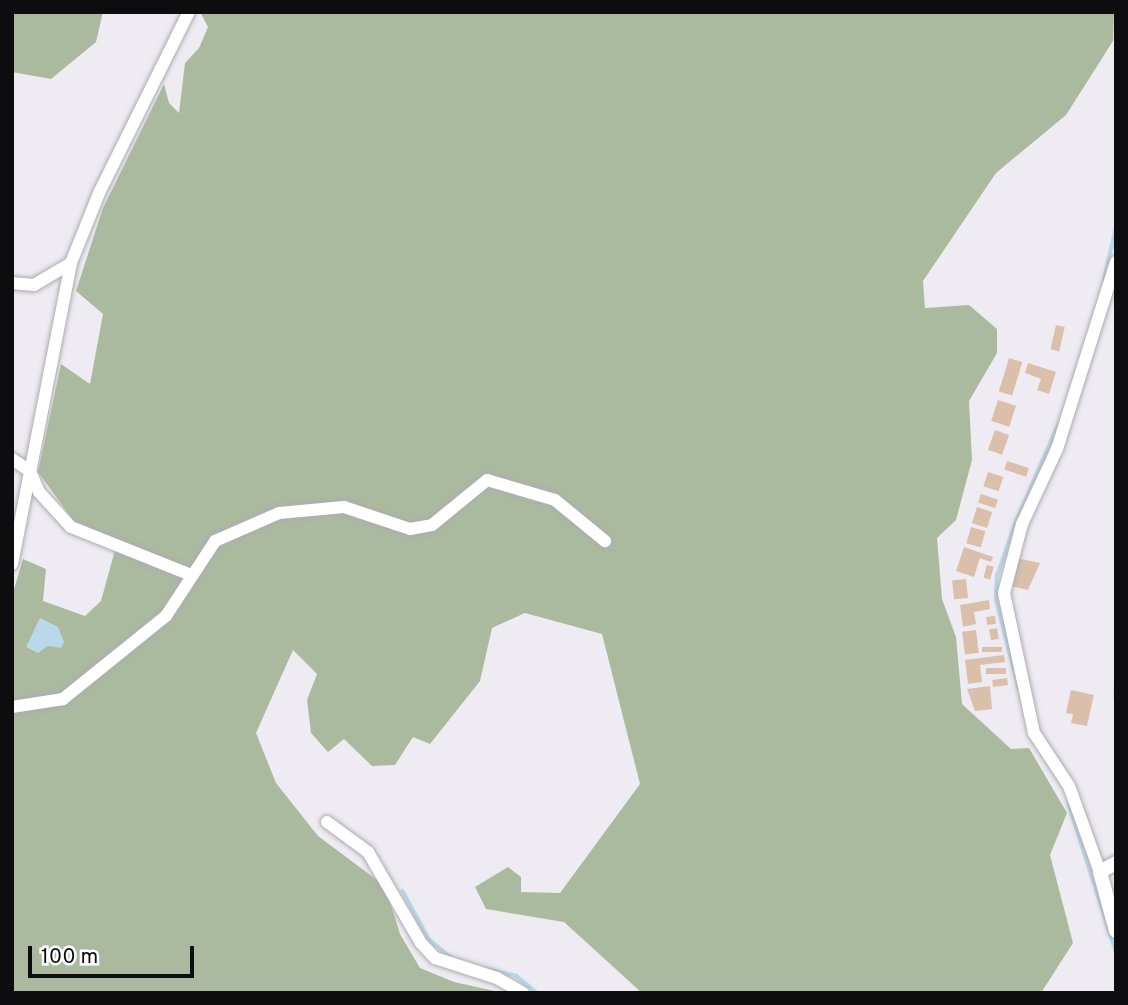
<!DOCTYPE html>
<html>
<head>
<meta charset="utf-8">
<style>
	body { margin:0 }
	#map { position:relative; width:1128px; height:1005px; overflow:hidden; background:#eeecf2; font-family:Overpass,sans-serif }
	div>[style] { position:absolute }
	.forest>* { inset:0; background:#abba9f }
	.water>* { inset:0; background:#b9d8ea }
	.stream>* { height:3.5px; margin:-1.75px; padding:0 1.75px; transform-origin:1.75px; border-radius:1.75px; background:#b9d8ea }
	.building>* { inset:0; background:#dac0aa; transform-origin:0 0 }
	.roads { filter:drop-shadow(0 0 2px #adabb1) drop-shadow(0 0 2px #adabb1) }
	.minor>* { height:12px; margin:-6px; padding:0 6px; transform-origin:6px; border-radius:6px; background:#fff }
	.major>* { height:14px; margin:-7px; padding:0 7px; transform-origin:7px; border-radius:7px; background:#fff }
	span { translate:-50% -50%; white-space:nowrap; text-align:center; line-height:1.15; -webkit-text-stroke:5px #fff; paint-order:stroke }
	.frame { position:absolute; inset:0; border:14px solid #0d0c0e; pointer-events:none }
	.scale { position:absolute; left:28px; top:946px; width:166px; height:32px; box-sizing:border-box; border:4px solid #0d0c0e; border-top:0; padding-left:9px; font-size:21px; line-height:24px; white-space:nowrap; color:#0d0c0e; -webkit-text-stroke:5px #fff; paint-order:stroke }
</style>
</head>
<body>
<div id="map">
	<div class="forest">
		<div style="clip-path:polygon(12px 12px,103px 12px,96px 42px,51px 79px,12px 72px)"></div>
		<div style="clip-path:polygon(200px 12px,1114px 12px,1113px 41px,1066px 115px,996px 173px,923px 281px,925px 308px,969px 305px,997px 329px,997px 353px,969px 401px,972px 460px,956px 520px,937px 538px,942px 599px,956px 637px,962px 704px,1011px 749px,1029px 748px,1067px 813px,1050px 855px,1073px 943px,1041px 993px,642px 993px,564px 922px,486px 909px,475px 887px,508px 867px,521px 877px,521px 892px,560px 893px,640px 784px,602px 634px,525px 613px,492px 628px,480px 681px,430px 744px,413px 737px,395px 765px,372px 766px,344px 739px,328px 752px,311px 733px,307px 700px,317px 674px,293px 650px,256px 733px,276px 783px,318px 836px,385px 886px,400px 934px,420px 968px,454px 982px,504px 993px,12px 993px,12px 596px,23px 559px,46px 569px,43px 601px,85px 616px,101px 601px,118px 539px,76px 524px,38px 472px,61px 364px,90px 384px,103px 314px,76px 291px,103px 208px,164px 84px,169px 103px,179px 113px,185px 63px,199px 48px,208px 27px)"></div>
	</div>
	<div class="water">
		<div style="clip-path:polygon(40px 618px,58px 627px,64px 642px,61px 648px,48px 646px,38px 653px,26px 647px)"></div>
	</div>
	<div class="stream">
		<div style="left:1104px;top:280px;width:54px;rotate:-77.2deg"></div>
		<div style="left:1116px;top:687px;width:11px;rotate:90deg"></div>
		<div style="left:1019px;top:690px;width:93px;rotate:-104.3deg"></div>
		<div style="left:996px;top:600px;width:24px;rotate:-88deg"></div>
		<div style="left:997px;top:576px;width:55px;rotate:-70.9deg"></div>
		<div style="left:1015px;top:524px;width:108px;rotate:-66.5deg"></div>
		<div style="left:1069px;top:804px;width:154px;rotate:72.3deg"></div>
		<div style="left:403px;top:891px;width:55px;rotate:61.6deg"></div>
		<div style="left:429px;top:939px;width:30px;rotate:40deg"></div>
		<div style="left:483px;top:968px;width:35px;rotate:13deg"></div>
		<div style="left:517px;top:976px;width:26px;rotate:40deg"></div>
	</div>
	<div class="building">
		<div style="left:1056px;top:325px;width:9px;height:25px;rotate:13deg"></div>
		<div style="left:1009px;top:358px;width:14px;height:35px;rotate:17deg"></div>
		<div style="clip-path:polygon(1028px 363px,1056px 372px,1049px 394px,1037px 390px,1041px 379px,1025px 373px)"></div>
		<div style="left:998px;top:400px;width:19px;height:22px;rotate:18deg"></div>
		<div style="left:995px;top:430px;width:15px;height:21px;rotate:20deg"></div>
		<div style="left:1007px;top:461px;width:23px;height:9px;rotate:18deg"></div>
		<div style="left:988px;top:472px;width:16px;height:15px;rotate:18deg"></div>
		<div style="left:981px;top:494px;width:18px;height:9px;rotate:19deg"></div>
		<div style="left:977px;top:507px;width:16px;height:17px;rotate:18deg"></div>
		<div style="left:971px;top:527px;width:15px;height:17px;rotate:16deg"></div>
		<div style="clip-path:polygon(964px 547px,993px 557px,991px 562px,980px 558px,974px 577px,956px 571px)"></div>
		<div style="clip-path:polygon(1016px 558px,1040px 563px,1028px 590px,1010px 586px)"></div>
		<div style="left:987px;top:565px;width:7px;height:13px;rotate:16deg"></div>
		<div style="left:966px;top:579px;width:19px;height:14px;rotate:84deg"></div>
		<div style="clip-path:polygon(989px 600px,990px 609px,974px 612px,976px 624px,963px 627px,960px 605px)"></div>
		<div style="left:995px;top:616px;width:8px;height:9px;rotate:83deg"></div>
		<div style="left:997px;top:628px;width:11px;height:8px;rotate:80deg"></div>
		<div style="left:976px;top:630px;width:23px;height:14px;rotate:83deg"></div>
		<div style="left:1002px;top:647px;width:5px;height:20px;rotate:90deg"></div>
		<div style="clip-path:polygon(1004px 655px,1005px 662px,980px 665px,982px 682px,968px 684px,965px 660px)"></div>
		<div style="left:1006px;top:668px;width:6px;height:20px;rotate:90deg"></div>
		<div style="left:1007px;top:678px;width:7px;height:15px;rotate:82deg"></div>
		<div style="clip-path:polygon(990px 686px,992px 709px,975px 711px,967px 689px)"></div>
		<div style="clip-path:polygon(1071px 690px,1094px 695px,1087px 726px,1071px 723px,1073px 714px,1066px 713px)"></div>
	</div>
	<div class="roads">
		<div class="minor">
			<div style="left:12px;top:283px;width:22px;rotate:5deg"></div>
			<div style="left:34px;top:285px;width:43px;rotate:-30.7deg"></div>
			<div style="left:12px;top:459px;width:22px;rotate:34deg"></div>
			<div style="left:30px;top:471px;width:23px;rotate:67deg"></div>
			<div style="left:39px;top:492px;width:47px;rotate:47.6deg"></div>
			<div style="left:71px;top:527px;width:129px;rotate:21.8deg"></div>
			<div style="left:12px;top:564px;width:307px;rotate:-78.9deg"></div>
			<div style="left:71px;top:263px;width:78px;rotate:-68.1deg"></div>
			<div style="left:100px;top:191px;width:200px;rotate:-63.6deg"></div>
			<div style="left:12px;top:707px;width:52px;rotate:-8.9deg"></div>
			<div style="left:63px;top:699px;width:132px;rotate:-38.9deg"></div>
			<div style="left:166px;top:616px;width:90px;rotate:-56.8deg"></div>
			<div style="left:215px;top:541px;width:70px;rotate:-23.6deg"></div>
			<div style="left:279px;top:513px;width:65px;rotate:-5.3deg"></div>
			<div style="left:344px;top:507px;width:70px;rotate:18.4deg"></div>
			<div style="left:410px;top:529px;width:22px;rotate:-10deg"></div>
			<div style="left:432px;top:525px;width:71px;rotate:-39.3deg"></div>
			<div style="left:487px;top:480px;width:71px;rotate:16.4deg"></div>
			<div style="left:555px;top:500px;width:65px;rotate:39.4deg"></div>
			<div style="left:327px;top:822px;width:51px;rotate:36.2deg"></div>
			<div style="left:368px;top:852px;width:105px;rotate:59.8deg"></div>
			<div style="left:421px;top:943px;width:21px;rotate:47deg"></div>
			<div style="left:435px;top:958px;width:65px;rotate:17.9deg"></div>
			<div style="left:497px;top:978px;width:30px;rotate:30deg"></div>
			<div style="left:1100px;top:872px;width:91px;rotate:-109.8deg"></div>
			<div style="left:1069px;top:786px;width:64px;rotate:-123.4deg"></div>
			<div style="left:1034px;top:733px;width:143px;rotate:-102.1deg"></div>
			<div style="left:1004px;top:593px;width:71px;rotate:-75.4deg"></div>
			<div style="left:1022px;top:524px;width:83px;rotate:-65deg"></div>
			<div style="left:1057px;top:449px;width:196px;rotate:-72.5deg"></div>
		</div>
		<div class="major">
			<div style="left:1116px;top:863px;width:18px;rotate:151deg"></div>
			<div style="left:1100px;top:872px;width:61px;rotate:74.8deg"></div>
		</div>
	</div>
	<div class="frame"></div>
	<div class="scale">100 m</div>
</div>
</body>
</html>
